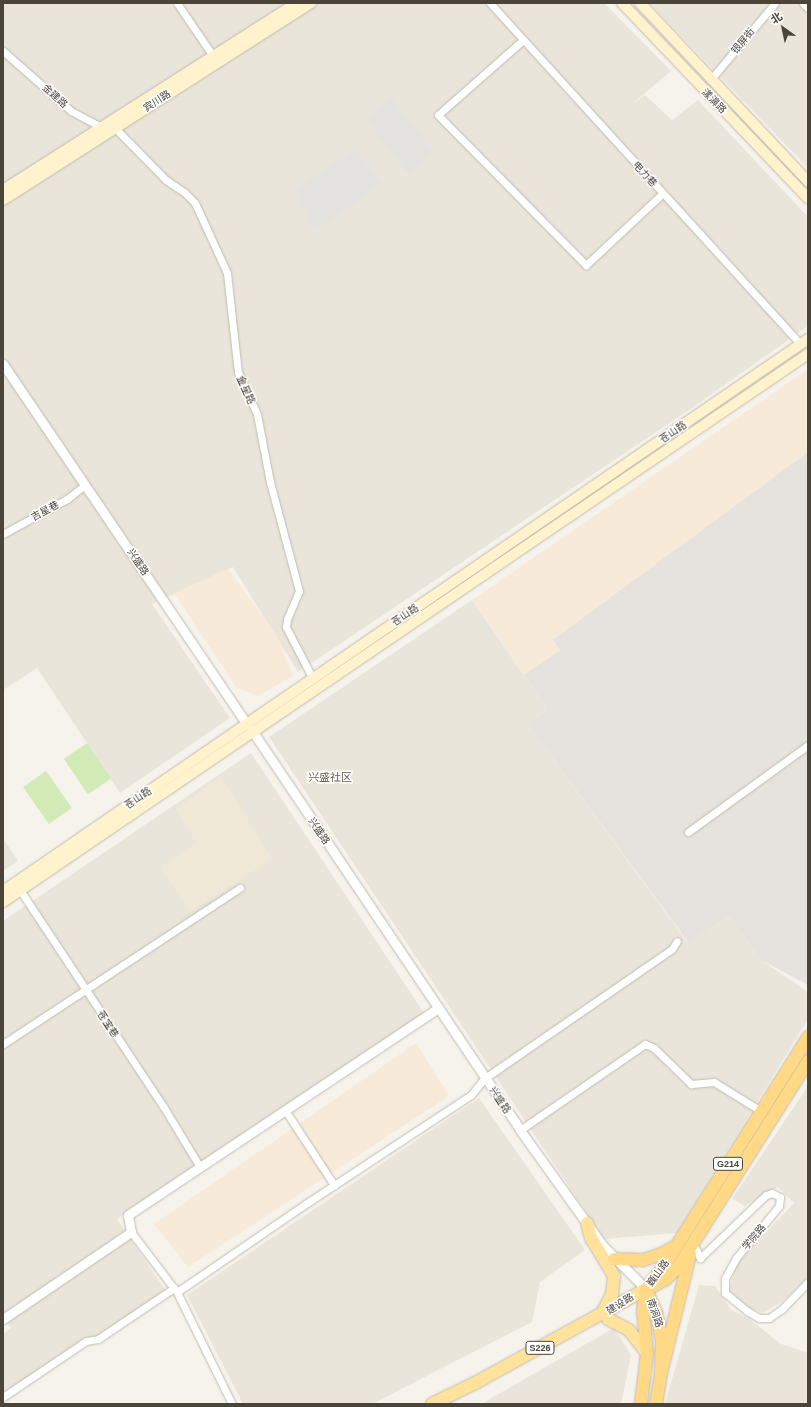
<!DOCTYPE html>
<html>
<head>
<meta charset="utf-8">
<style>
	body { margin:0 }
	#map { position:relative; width:811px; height:1407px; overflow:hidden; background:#f6f3ec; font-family:Arial,"Noto Sans SC",sans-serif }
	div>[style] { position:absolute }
	.residential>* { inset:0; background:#eae5da }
	.commercial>* { inset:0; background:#f7ead8 }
	.industrial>* { inset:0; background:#e6e2dd }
	.education>* { inset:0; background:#efe8d6 }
	.green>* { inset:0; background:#d2eab5; transform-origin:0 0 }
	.parking>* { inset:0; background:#e5e3e0; transform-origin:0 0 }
	.roads { filter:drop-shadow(0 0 1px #c2bbae) drop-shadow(0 0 1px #c2bbae) }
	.minor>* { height:7px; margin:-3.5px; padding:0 3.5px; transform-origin:3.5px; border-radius:3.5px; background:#fff }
	.tertiary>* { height:9px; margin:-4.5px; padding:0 4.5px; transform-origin:4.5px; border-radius:4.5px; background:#fff }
	.secondary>* { height:10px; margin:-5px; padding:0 5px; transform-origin:5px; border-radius:5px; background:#fff3cd }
	.primary>* { height:12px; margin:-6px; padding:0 6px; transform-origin:6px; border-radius:6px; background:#ffe39c }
	.trunk>* { height:12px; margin:-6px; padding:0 6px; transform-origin:6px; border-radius:6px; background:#ffd985 }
	span { translate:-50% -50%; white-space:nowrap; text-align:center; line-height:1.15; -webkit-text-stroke:3px #fff; paint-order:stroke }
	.shield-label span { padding:1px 3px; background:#fff; border:1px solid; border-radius:3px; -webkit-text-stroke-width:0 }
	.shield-label { font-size:9px; color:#4b4439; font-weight:700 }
	.street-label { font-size:10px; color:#4b4439 }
	.neighbourhood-label { font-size:11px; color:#6e6250 }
	.frame { position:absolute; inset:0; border:4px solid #4b4439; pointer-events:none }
	.north { position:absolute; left:763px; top:8px; width:40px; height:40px; -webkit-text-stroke:3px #fff; paint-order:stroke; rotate:327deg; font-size:11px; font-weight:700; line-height:16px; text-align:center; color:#4b4439 }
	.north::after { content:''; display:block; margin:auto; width:14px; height:18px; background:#4b4439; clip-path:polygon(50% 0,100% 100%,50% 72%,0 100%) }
</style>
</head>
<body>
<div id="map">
	<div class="residential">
		<div style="clip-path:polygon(3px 3px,604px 3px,671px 71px,630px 106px,645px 95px,672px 120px,698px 100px,808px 217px,808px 326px,692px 408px,298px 672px,233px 567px,152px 604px,230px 718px,120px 793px,37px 668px,3px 690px)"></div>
		<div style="clip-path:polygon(649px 3px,808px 3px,808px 168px)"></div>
		<div style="clip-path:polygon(472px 600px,547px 709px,528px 724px,687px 942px,729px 916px,761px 960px,808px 992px,808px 1019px,677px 1233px,604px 1239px,269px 737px)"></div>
		<div style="clip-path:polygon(251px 753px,424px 1013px,117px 1219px,165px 1290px,97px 1337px,3px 1394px,3px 1334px,11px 1328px,3px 1316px,3px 921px)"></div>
		<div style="clip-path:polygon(3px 838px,18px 861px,3px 871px)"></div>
		<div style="clip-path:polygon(808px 1086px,808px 1277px,783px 1301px,763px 1313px,747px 1307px,729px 1290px,737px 1263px,794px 1203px,778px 1187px,745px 1206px,732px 1199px)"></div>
		<div style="clip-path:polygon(479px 1098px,585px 1250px,540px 1282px,532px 1322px,372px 1404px,243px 1404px,187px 1295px)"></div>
		<div style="clip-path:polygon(699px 1285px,715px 1286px,731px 1310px,748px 1318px,781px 1344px,808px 1353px,808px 1404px,665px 1404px)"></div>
		<div style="clip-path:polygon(614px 1328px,631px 1355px,621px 1404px,481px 1404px)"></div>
	</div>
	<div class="commercial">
		<div style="clip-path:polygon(808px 369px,808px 452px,554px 640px,560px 650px,524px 675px,472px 600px)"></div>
		<div style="clip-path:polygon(228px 569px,276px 634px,293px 676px,258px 696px,236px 687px,174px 593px)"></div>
		<div style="clip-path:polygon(416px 1043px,449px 1096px,188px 1267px,154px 1224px)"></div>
	</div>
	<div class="industrial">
		<div style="clip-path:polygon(808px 452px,808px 985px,761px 960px,729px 916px,688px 942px,528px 724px,547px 709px,524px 675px,560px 650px,553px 640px)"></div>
	</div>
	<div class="education">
		<div style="clip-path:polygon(221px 776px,272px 859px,190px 912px,160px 867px,196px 843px,176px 809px)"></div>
	</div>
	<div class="green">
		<div style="left:87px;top:743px;width:43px;height:28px;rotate:56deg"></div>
		<div style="left:46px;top:771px;width:45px;height:28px;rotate:55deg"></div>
	</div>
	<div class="parking">
		<div style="left:392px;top:99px;width:68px;height:33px;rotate:52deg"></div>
		<div style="clip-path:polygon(356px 150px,381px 184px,314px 232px,295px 190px)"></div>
	</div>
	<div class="roads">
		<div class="minor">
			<div style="left:177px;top:3px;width:64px;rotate:55.8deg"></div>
			<div style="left:490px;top:3px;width:461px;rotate:47.7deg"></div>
			<div style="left:523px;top:40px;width:113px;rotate:138.6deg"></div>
			<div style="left:438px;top:115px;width:211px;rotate:45.4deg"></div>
			<div style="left:586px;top:265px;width:105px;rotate:-43.1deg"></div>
			<div style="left:3px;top:51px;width:91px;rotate:41.4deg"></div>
			<div style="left:71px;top:111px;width:34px;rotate:28deg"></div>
			<div style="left:101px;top:127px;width:14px;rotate:4deg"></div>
			<div style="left:115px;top:128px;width:73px;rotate:45.6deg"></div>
			<div style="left:166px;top:180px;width:23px;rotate:34deg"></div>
			<div style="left:185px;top:193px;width:14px;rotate:45deg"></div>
			<div style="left:195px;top:203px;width:77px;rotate:65.4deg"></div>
			<div style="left:227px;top:273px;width:100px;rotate:83.7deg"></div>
			<div style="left:238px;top:372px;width:46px;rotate:65.7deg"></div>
			<div style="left:257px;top:414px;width:69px;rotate:79.2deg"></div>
			<div style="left:270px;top:482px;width:113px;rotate:75.1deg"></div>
			<div style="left:299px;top:591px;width:30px;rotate:113deg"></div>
			<div style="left:287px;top:619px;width:8px;rotate:97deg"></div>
			<div style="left:286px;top:627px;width:59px;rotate:62.6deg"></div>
			<div style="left:711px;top:79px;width:99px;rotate:-49.9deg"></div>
			<div style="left:3px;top:534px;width:73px;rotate:-28.7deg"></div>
			<div style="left:67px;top:499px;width:23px;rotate:-38deg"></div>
			<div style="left:688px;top:832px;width:148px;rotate:-35.9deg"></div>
			<div style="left:18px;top:887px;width:263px;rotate:56.5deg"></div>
			<div style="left:163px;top:1106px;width:71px;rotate:58.8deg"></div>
			<div style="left:3px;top:1044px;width:284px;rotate:-33.4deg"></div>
			<div style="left:285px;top:1110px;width:90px;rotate:56.8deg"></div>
			<div style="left:520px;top:1130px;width:152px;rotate:-34.5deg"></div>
			<div style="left:645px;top:1044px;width:10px;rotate:24deg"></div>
			<div style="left:654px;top:1048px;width:52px;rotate:44.2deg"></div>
			<div style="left:691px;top:1084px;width:23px;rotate:-5deg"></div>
			<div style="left:714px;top:1082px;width:55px;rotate:31.7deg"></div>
			<div style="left:131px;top:1232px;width:74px;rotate:52.7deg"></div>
			<div style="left:693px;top:1243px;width:17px;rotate:65deg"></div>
			<div style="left:700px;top:1258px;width:91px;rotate:-43.7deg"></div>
			<div style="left:766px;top:1195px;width:6px;rotate:-18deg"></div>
			<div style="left:772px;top:1193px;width:9px;rotate:27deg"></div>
			<div style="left:780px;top:1197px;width:9px;rotate:96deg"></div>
			<div style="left:779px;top:1206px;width:67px;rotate:129.6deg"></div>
			<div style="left:736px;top:1258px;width:24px;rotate:118deg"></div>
			<div style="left:725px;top:1279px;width:14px;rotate:90deg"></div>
			<div style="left:725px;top:1293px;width:28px;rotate:39deg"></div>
			<div style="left:747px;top:1311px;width:14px;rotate:30deg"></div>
			<div style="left:759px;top:1318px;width:10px"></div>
			<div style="left:769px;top:1318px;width:16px;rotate:-35deg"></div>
			<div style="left:782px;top:1309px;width:37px;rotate:-46deg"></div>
			<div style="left:3px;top:1397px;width:100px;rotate:-34deg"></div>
			<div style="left:86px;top:1341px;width:12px;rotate:-9deg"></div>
			<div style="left:98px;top:1339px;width:92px;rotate:-33.9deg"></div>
			<div style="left:232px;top:1404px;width:125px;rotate:-116.2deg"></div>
			<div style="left:177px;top:1292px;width:158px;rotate:-34.4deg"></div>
			<div style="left:307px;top:1203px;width:196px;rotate:-33.4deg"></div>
			<div style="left:471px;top:1095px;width:22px;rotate:-51deg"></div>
			<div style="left:485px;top:1078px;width:227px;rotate:-34.6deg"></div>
			<div style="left:672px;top:949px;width:9px;rotate:-58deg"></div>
		</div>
		<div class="tertiary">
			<div style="left:804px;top:3px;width:6px;rotate:45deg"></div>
			<div style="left:3px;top:364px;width:435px;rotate:55.9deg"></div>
			<div style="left:253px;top:732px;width:479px;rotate:56.1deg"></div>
			<div style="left:520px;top:1130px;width:143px;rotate:54.4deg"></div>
			<div style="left:603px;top:1246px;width:61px;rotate:45deg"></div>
			<div style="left:3px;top:1319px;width:155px;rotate:-34.2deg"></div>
			<div style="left:131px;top:1232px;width:17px;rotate:-100deg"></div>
			<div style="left:128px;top:1215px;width:373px;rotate:-33.7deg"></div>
		</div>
		<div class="secondary">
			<div style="left:622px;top:3px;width:269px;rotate:46.4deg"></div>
			<div style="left:640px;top:3px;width:245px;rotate:46.7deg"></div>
			<div style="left:3px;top:190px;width:348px;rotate:-32.5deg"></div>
			<div style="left:3px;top:200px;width:366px;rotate:-32.6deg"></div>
			<div style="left:3px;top:891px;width:976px;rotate:-34.44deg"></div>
			<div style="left:3px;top:902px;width:974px;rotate:-34.24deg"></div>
		</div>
		<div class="primary">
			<div style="left:587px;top:1223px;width:16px;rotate:75deg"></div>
			<div style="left:591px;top:1238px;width:44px;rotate:58.8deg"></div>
			<div style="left:614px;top:1276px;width:18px;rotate:96deg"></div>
			<div style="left:612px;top:1294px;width:20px;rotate:117deg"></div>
			<div style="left:608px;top:1319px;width:24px;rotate:28deg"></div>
			<div style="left:629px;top:1330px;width:29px;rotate:52deg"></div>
			<div style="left:432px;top:1404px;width:50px;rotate:-26.1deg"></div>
			<div style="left:477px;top:1382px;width:193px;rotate:-28.8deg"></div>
		</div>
		<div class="trunk">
			<div style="left:614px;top:1259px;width:29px;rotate:2deg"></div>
			<div style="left:643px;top:1260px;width:19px;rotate:-18deg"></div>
			<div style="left:661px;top:1254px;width:15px;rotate:-28deg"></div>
			<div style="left:649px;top:1288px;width:19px;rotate:-28deg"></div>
			<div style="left:666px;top:1279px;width:17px;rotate:-45deg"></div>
			<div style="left:678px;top:1267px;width:244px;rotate:-57.7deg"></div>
			<div style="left:646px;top:1289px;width:29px;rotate:-52deg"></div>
			<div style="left:664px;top:1266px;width:271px;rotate:-57.8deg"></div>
			<div style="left:646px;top:1289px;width:25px;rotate:67deg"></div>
			<div style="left:656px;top:1312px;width:29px;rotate:78deg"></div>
			<div style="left:662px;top:1340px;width:33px;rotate:92deg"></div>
			<div style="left:661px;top:1373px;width:31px;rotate:99deg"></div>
			<div style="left:661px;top:1373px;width:122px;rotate:-76.2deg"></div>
			<div style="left:641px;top:1404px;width:51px;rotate:-83.3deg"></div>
			<div style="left:647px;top:1353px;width:42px;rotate:-95.4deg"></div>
			<div style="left:643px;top:1311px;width:22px;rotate:-82deg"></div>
		</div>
	</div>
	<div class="shield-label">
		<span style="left:728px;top:1164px">G214</span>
		<span style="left:540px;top:1348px">S226</span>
	</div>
	<div class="street-label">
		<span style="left:743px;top:41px;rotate:-50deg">银屏街</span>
		<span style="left:55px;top:96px;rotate:42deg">金建路</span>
		<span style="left:157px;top:101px;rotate:-33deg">宾川路</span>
		<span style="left:714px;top:101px;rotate:46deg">漾濞路</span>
		<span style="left:645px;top:174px;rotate:47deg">电力巷</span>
		<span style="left:246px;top:390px;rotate:66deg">金星路</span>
		<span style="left:673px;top:432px;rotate:-34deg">苍山路</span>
		<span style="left:45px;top:511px;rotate:-29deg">吉星巷</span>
		<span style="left:138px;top:562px;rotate:56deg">兴盛路</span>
		<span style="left:405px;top:615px;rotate:-34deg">苍山路</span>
		<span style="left:138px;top:798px;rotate:-34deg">苍山路</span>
		<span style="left:319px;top:831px;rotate:56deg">兴盛路</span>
		<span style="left:108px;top:1024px;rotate:56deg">苍宝巷</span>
		<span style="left:500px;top:1100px;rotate:56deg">兴盛路</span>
		<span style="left:754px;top:1237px;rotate:-50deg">学院路</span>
		<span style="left:658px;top:1273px;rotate:-54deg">巍山路</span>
		<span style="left:620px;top:1304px;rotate:-32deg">建设路</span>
		<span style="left:655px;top:1313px;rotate:71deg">南涧路</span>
	</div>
	<div class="neighbourhood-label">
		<span style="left:330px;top:777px">兴盛社区</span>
	</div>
	<div class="frame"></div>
	<div class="north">北</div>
</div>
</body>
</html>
